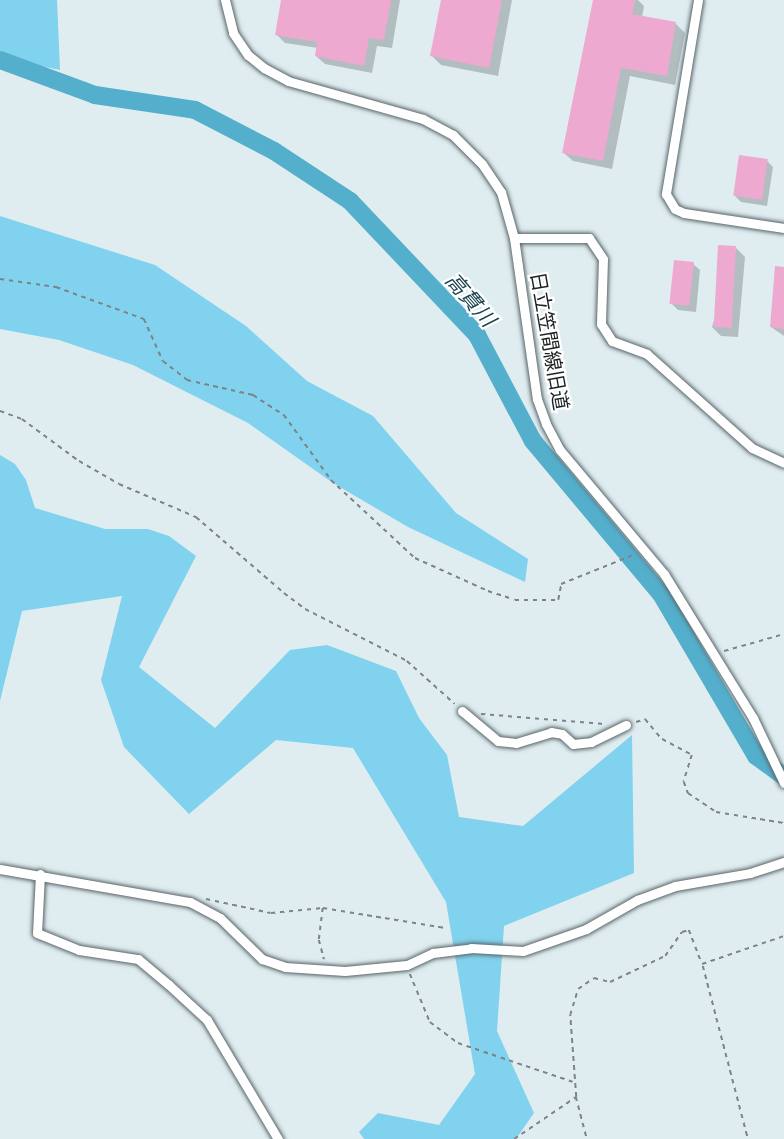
<!DOCTYPE html>
<html>
<head>
<meta charset="utf-8">
<style>
	body { margin:0 }
	#map { position:relative; width:784px; height:1139px; overflow:hidden; background:#dfedf1; font-family:Ubuntu,"Noto Sans JP",sans-serif }
	div>[style] { position:absolute }
	.green>* { inset:0; background:#81d2ee }
	.shadow>* { inset:0; background:#0003 }
	.river>* { height:18px; margin:-9px; padding:0 9px; transform-origin:9px; border-radius:9px; background:#54afcc }
	.building>* { inset:0; background:#eea9d0; transform-origin:0 0 }
	.path>* { height:1.5px; margin-top:-0.75px; transform-origin:0; background:repeating-linear-gradient(90deg,#7b8487 0 4.5px,transparent 0 9px) }
	.roads { filter:drop-shadow(0 0 2px #596569) drop-shadow(0 0 2px #596569) }
	.minor>* { height:9px; margin:-4.5px; padding:0 4.5px; transform-origin:4.5px; border-radius:4.5px; background:#fff }
	span { translate:-50% -50%; white-space:nowrap; text-align:center; line-height:1.15; -webkit-text-stroke:4.5px #fff; paint-order:stroke }
	.street-label { font-size:20px; color:#1d2223 }
	.water-label { font-size:21px; color:#1a434f; font-style:italic }
</style>
</head>
<body>
<div id="map">
	<div class="green">
		<div style="clip-path:polygon(0 0,57px 0,60px 70px,0 58px)"></div>
		<div style="clip-path:polygon(0 216px,155px 265px,246px 326px,307px 381px,373px 416px,456px 513px,528px 559px,525px 582px,408px 527px,333px 483px,248px 423px,133px 365px,59px 340px,0 329px)"></div>
		<div style="clip-path:polygon(0 455px,15px 464px,26px 480px,35px 508px,105px 529px,148px 529px,169px 536px,196px 556px,139px 667px,215px 728px,290px 650px,327px 645px,396px 671px,419px 718px,447px 755px,459px 817px,523px 826px,632px 735px,634px 873px,504px 926px,497px 1031px,534px 1113px,516px 1139px,364px 1139px,359px 1132px,378px 1113px,439px 1125px,475px 1074px,446px 902px,353px 748px,276px 740px,189px 814px,124px 747px,101px 680px,122px 596px,22px 611px,0 701px)"></div>
	</div>
	<div class="shadow">
		<div style="clip-path:polygon(282px 0,400px 0,392px 48px,377px 46px,372px 73px,325px 64px,316px 56px,318px 48px,285px 43px,276px 34px)"></div>
		<div style="clip-path:polygon(443px 0,512px 0,498px 76px,441px 65px,432px 56px)"></div>
		<div style="clip-path:polygon(594px 0,638px 0,644px 6px,642px 18px,676px 24px,685px 33px,675px 85px,630px 76px,612px 169px,573px 161px,564px 153px)"></div>
		<div style="clip-path:polygon(767px 161px,773px 167px,767px 206px,741px 202px,734px 195px)"></div>
		<div style="clip-path:polygon(736px 248px,745px 257px,738px 337px,721px 336px,712px 327px)"></div>
		<div style="clip-path:polygon(693px 264px,700px 270px,696px 312px,678px 310px,672px 304px)"></div>
		<div style="clip-path:polygon(784px 268px,784px 336px,771px 327px)"></div>
	</div>
	<div class="river">
		<div style="left:0;top:60px;width:101px;rotate:20.2deg"></div>
		<div style="left:95px;top:95px;width:101px;rotate:8.5deg"></div>
		<div style="left:195px;top:110px;width:89px;rotate:27.4deg"></div>
		<div style="left:274px;top:151px;width:91px;rotate:33.3deg"></div>
		<div style="left:350px;top:201px;width:185px;rotate:46.5deg"></div>
		<div style="left:477px;top:335px;width:120px;rotate:62.2deg"></div>
		<div style="left:533px;top:441px;width:199px;rotate:50.1deg"></div>
		<div style="left:661px;top:594px;width:188px;rotate:59.6deg"></div>
		<div style="left:756px;top:756px;width:34px;rotate:36deg"></div>
	</div>
	<div class="building">
		<div style="clip-path:polygon(281px 0,391px 0,384px 40px,369px 38px,364px 66px,315px 56px,317px 42px,275px 35px)"></div>
		<div style="clip-path:polygon(441px 0,502px 0,489px 68px,430px 56px)"></div>
		<div style="clip-path:polygon(593px 0,635px 0,632px 14px,676px 22px,667px 76px,621px 68px,603px 161px,562px 153px)"></div>
		<div style="left:739px;top:155px;width:29px;height:41px;rotate:8deg"></div>
		<div style="left:718px;top:245px;width:18px;height:82px;rotate:3deg"></div>
		<div style="left:674px;top:260px;width:20px;height:44px;rotate:6deg"></div>
		<div style="clip-path:polygon(775px 266px,784px 267px,784px 329px,770px 327px)"></div>
	</div>
	<div class="path">
		<div style="left:0;top:279px;width:57px;rotate:8.1deg"></div>
		<div style="left:56px;top:287px;width:94px;rotate:20deg"></div>
		<div style="left:144px;top:319px;width:46px;rotate:65.7deg"></div>
		<div style="left:163px;top:361px;width:31px;rotate:38deg"></div>
		<div style="left:187px;top:380px;width:68px;rotate:12.8deg"></div>
		<div style="left:253px;top:395px;width:37px;rotate:33deg"></div>
		<div style="left:284px;top:415px;width:80px;rotate:54.1deg"></div>
		<div style="left:331px;top:480px;width:115px;rotate:42.9deg"></div>
		<div style="left:415px;top:558px;width:80px;rotate:24.3deg"></div>
		<div style="left:488px;top:591px;width:28px;rotate:18deg"></div>
		<div style="left:515px;top:600px;width:43px"></div>
		<div style="left:558px;top:600px;width:16px;rotate:-79deg"></div>
		<div style="left:561px;top:584px;width:78px;rotate:-21.9deg"></div>
		<div style="left:0;top:411px;width:23px;rotate:20deg"></div>
		<div style="left:22px;top:419px;width:71px;rotate:36.4deg"></div>
		<div style="left:79px;top:461px;width:46px;rotate:29.9deg"></div>
		<div style="left:119px;top:484px;width:84px;rotate:23.2deg"></div>
		<div style="left:196px;top:517px;width:116px;rotate:40.8deg"></div>
		<div style="left:284px;top:593px;width:26px;rotate:37deg"></div>
		<div style="left:305px;top:609px;width:114px;rotate:27deg"></div>
		<div style="left:407px;top:661px;width:64px;rotate:41.9deg"></div>
		<div style="left:724px;top:651px;width:62px;rotate:-15.8deg"></div>
		<div style="left:481px;top:714px;width:124px;rotate:4.6deg"></div>
		<div style="left:636px;top:722px;width:9px;rotate:-18deg"></div>
		<div style="left:645px;top:719px;width:26px;rotate:50deg"></div>
		<div style="left:662px;top:739px;width:34px;rotate:28deg"></div>
		<div style="left:692px;top:755px;width:28px;rotate:107deg"></div>
		<div style="left:684px;top:782px;width:12px;rotate:70deg"></div>
		<div style="left:688px;top:793px;width:34px;rotate:34deg"></div>
		<div style="left:716px;top:812px;width:69px;rotate:9.2deg"></div>
		<div style="left:206px;top:899px;width:66px;rotate:12.2deg"></div>
		<div style="left:271px;top:913px;width:52px;rotate:-5.5deg"></div>
		<div style="left:323px;top:908px;width:124px;rotate:9.3deg"></div>
		<div style="left:323px;top:908px;width:32px;rotate:97deg"></div>
		<div style="left:319px;top:940px;width:20px;rotate:75deg"></div>
		<div style="left:703px;top:966px;width:179px;rotate:75.4deg"></div>
		<div style="left:410px;top:974px;width:52px;rotate:67.4deg"></div>
		<div style="left:430px;top:1022px;width:35px;rotate:37deg"></div>
		<div style="left:458px;top:1043px;width:121px;rotate:18.7deg"></div>
		<div style="left:576px;top:1097px;width:43px;rotate:75.3deg"></div>
		<div style="left:514px;top:1139px;width:75px;rotate:-34.1deg"></div>
		<div style="left:576px;top:1097px;width:82px;rotate:-94.2deg"></div>
		<div style="left:570px;top:1015px;width:27px;rotate:-73deg"></div>
		<div style="left:578px;top:989px;width:19px;rotate:-35deg"></div>
		<div style="left:594px;top:978px;width:16px;rotate:14deg"></div>
		<div style="left:610px;top:982px;width:61px;rotate:-25.3deg"></div>
		<div style="left:665px;top:956px;width:29px;rotate:-55deg"></div>
		<div style="left:682px;top:932px;width:7px;rotate:-16deg"></div>
		<div style="left:689px;top:930px;width:36px;rotate:69deg"></div>
		<div style="left:702px;top:964px;width:87px;rotate:-18.9deg"></div>
	</div>
	<div class="roads">
		<div class="minor">
			<div style="left:225px;top:0;width:34px;rotate:76deg"></div>
			<div style="left:233px;top:33px;width:27px;rotate:56deg"></div>
			<div style="left:248px;top:55px;width:21px;rotate:39deg"></div>
			<div style="left:264px;top:68px;width:27px;rotate:28deg"></div>
			<div style="left:288px;top:81px;width:140px;rotate:15.7deg"></div>
			<div style="left:423px;top:119px;width:34px;rotate:28deg"></div>
			<div style="left:453px;top:135px;width:41px;rotate:45deg"></div>
			<div style="left:482px;top:164px;width:34px;rotate:56deg"></div>
			<div style="left:501px;top:192px;width:48px;rotate:74.2deg"></div>
			<div style="left:514px;top:238px;width:163px;rotate:81.9deg"></div>
			<div style="left:537px;top:399px;width:27px;rotate:70deg"></div>
			<div style="left:546px;top:424px;width:30px;rotate:62deg"></div>
			<div style="left:560px;top:450px;width:162px;rotate:50deg"></div>
			<div style="left:664px;top:574px;width:169px;rotate:58.3deg"></div>
			<div style="left:753px;top:718px;width:72px;rotate:64.5deg"></div>
			<div style="left:698px;top:0;width:197px;rotate:99.4deg"></div>
			<div style="left:666px;top:194px;width:17px;rotate:59deg"></div>
			<div style="left:675px;top:209px;width:10px;rotate:24deg"></div>
			<div style="left:684px;top:213px;width:101px;rotate:8.5deg"></div>
			<div style="left:514px;top:238px;width:75px"></div>
			<div style="left:589px;top:238px;width:25px;rotate:56deg"></div>
			<div style="left:603px;top:259px;width:65px;rotate:91.8deg"></div>
			<div style="left:601px;top:324px;width:20px;rotate:57deg"></div>
			<div style="left:612px;top:341px;width:37px;rotate:20deg"></div>
			<div style="left:647px;top:354px;width:141px;rotate:41.8deg"></div>
			<div style="left:752px;top:448px;width:35px;rotate:25deg"></div>
			<div style="left:462px;top:711px;width:47px;rotate:39.8deg"></div>
			<div style="left:498px;top:741px;width:18px;rotate:6deg"></div>
			<div style="left:516px;top:743px;width:37px;rotate:-17deg"></div>
			<div style="left:551px;top:732px;width:11px;rotate:10deg"></div>
			<div style="left:562px;top:734px;width:15px;rotate:42deg"></div>
			<div style="left:573px;top:744px;width:18px;rotate:-6deg"></div>
			<div style="left:591px;top:742px;width:39px;rotate:-26deg"></div>
			<div style="left:0;top:869px;width:193px;rotate:9.9deg"></div>
			<div style="left:190px;top:902px;width:34px;rotate:28deg"></div>
			<div style="left:220px;top:918px;width:59px;rotate:44.3deg"></div>
			<div style="left:262px;top:959px;width:24px;rotate:19deg"></div>
			<div style="left:285px;top:967px;width:60px;rotate:3.8deg"></div>
			<div style="left:345px;top:971px;width:62px;rotate:-5.5deg"></div>
			<div style="left:407px;top:965px;width:29px;rotate:-25deg"></div>
			<div style="left:433px;top:953px;width:38px;rotate:-7deg"></div>
			<div style="left:471px;top:948px;width:52px;rotate:3.3deg"></div>
			<div style="left:523px;top:951px;width:67px;rotate:-19.2deg"></div>
			<div style="left:586px;top:929px;width:59px;rotate:-29.6deg"></div>
			<div style="left:637px;top:900px;width:40px;rotate:-20.2deg"></div>
			<div style="left:675px;top:886px;width:76px;rotate:-9.8deg"></div>
			<div style="left:750px;top:873px;width:36px;rotate:-18deg"></div>
			<div style="left:40px;top:874px;width:59px;rotate:92.9deg"></div>
			<div style="left:37px;top:933px;width:45px;rotate:22deg"></div>
			<div style="left:79px;top:950px;width:60px;rotate:8.7deg"></div>
			<div style="left:138px;top:959px;width:40px;rotate:40deg"></div>
			<div style="left:169px;top:985px;width:52px;rotate:42.6deg"></div>
			<div style="left:207px;top:1020px;width:139px;rotate:59.2deg"></div>
		</div>
	</div>
	<div class="street-label">
		<span style="left:550px;top:341px;rotate:80deg">日立笠間線旧道</span>
	</div>
	<div class="water-label">
		<span style="left:471px;top:299px;rotate:49deg">高貫川</span>
	</div>
</div>
</body>
</html>
